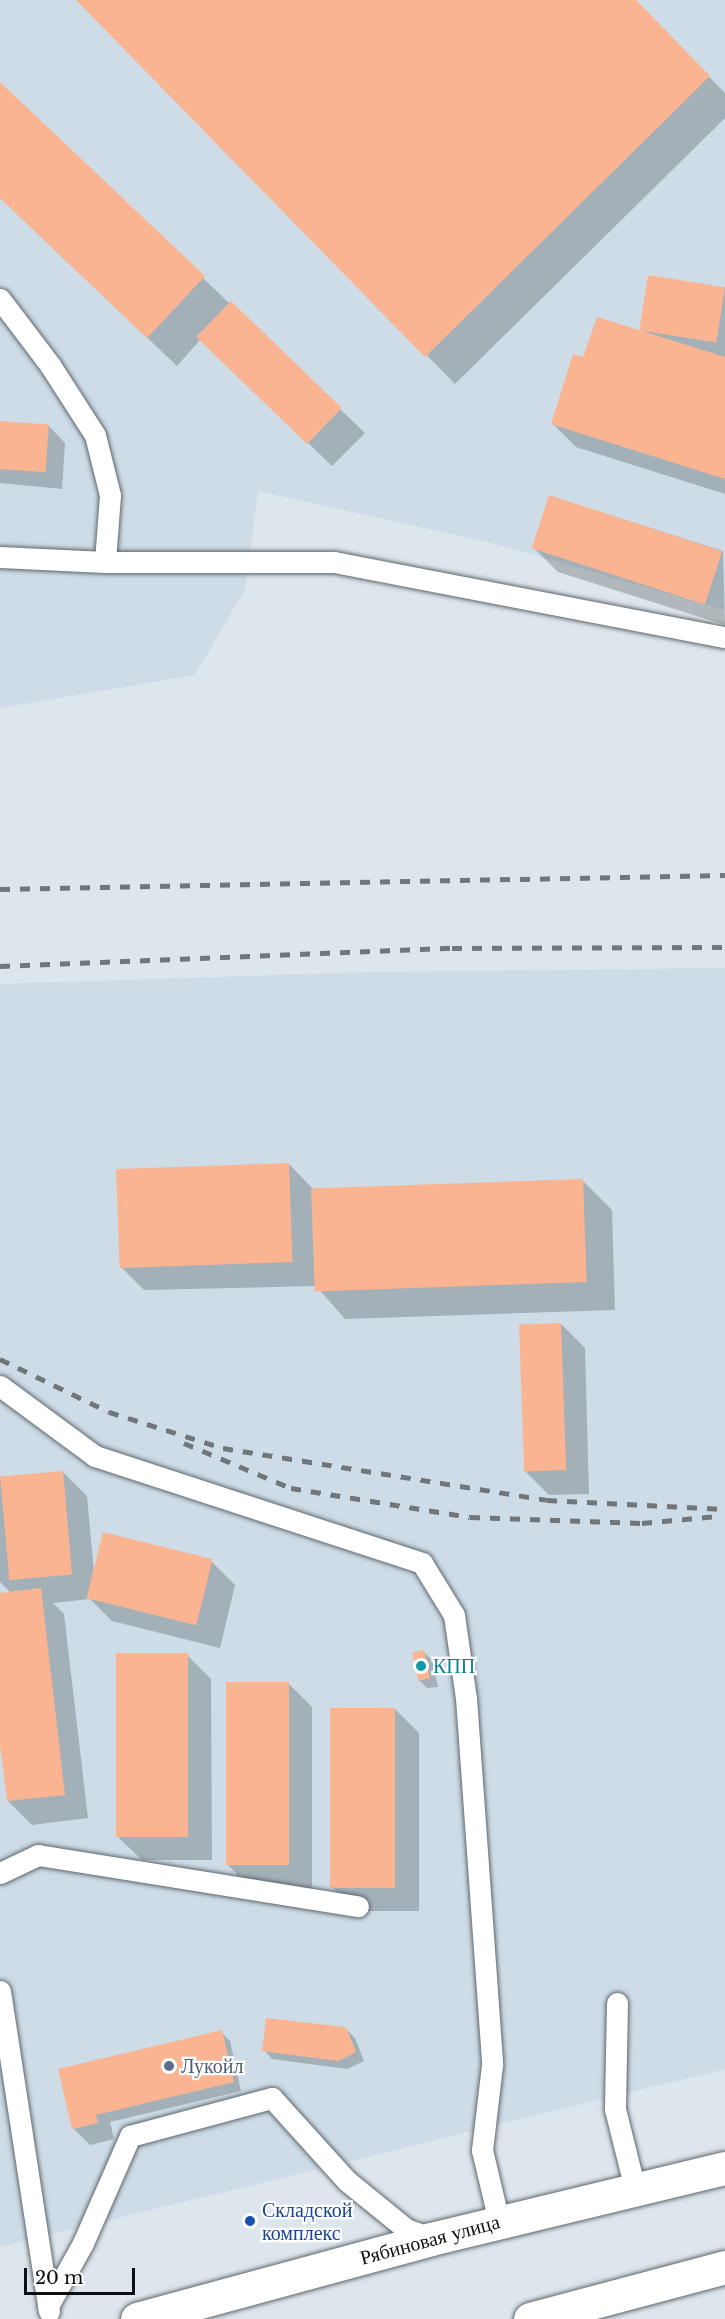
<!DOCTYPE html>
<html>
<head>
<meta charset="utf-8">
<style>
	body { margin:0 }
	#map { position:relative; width:725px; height:2319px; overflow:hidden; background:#dde6ec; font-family:"Libre Baskerville",serif }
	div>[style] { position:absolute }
	.built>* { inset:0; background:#cddce7 }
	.shadow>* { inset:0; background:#0003 }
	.building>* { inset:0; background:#fbb492; transform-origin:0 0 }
	.roads { filter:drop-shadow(0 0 2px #60676d) drop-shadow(0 0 2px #60676d) }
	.lane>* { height:21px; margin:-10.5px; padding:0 10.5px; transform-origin:10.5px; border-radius:10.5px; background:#fff }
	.secondary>* { height:33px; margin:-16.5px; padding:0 16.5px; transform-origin:16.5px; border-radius:16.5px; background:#fff }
	.rail>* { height:4.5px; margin-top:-2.25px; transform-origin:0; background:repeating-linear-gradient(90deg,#70767a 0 10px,transparent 0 20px) }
	.dots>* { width:16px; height:16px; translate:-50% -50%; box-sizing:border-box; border:3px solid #fff; border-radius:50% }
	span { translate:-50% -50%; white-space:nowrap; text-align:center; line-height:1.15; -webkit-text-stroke:4.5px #fff; paint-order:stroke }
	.culture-label { font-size:20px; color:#0d838f }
	.left { translate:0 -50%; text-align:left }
	.service-label { font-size:20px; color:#4e5e75 }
	.transit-label { font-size:20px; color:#164399 }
	.street-label { font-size:20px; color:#0d1012 }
	.scale { position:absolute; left:24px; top:2268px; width:111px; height:27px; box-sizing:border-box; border:3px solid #0d1012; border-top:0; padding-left:8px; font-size:18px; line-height:21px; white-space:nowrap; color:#0d1012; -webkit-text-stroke:4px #fff; paint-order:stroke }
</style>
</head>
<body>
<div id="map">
	<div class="built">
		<div style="clip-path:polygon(0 0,725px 0,725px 610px,492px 543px,258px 491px,245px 589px,195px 675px,0 708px)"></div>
		<div style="clip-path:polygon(725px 968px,725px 2069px,0 2247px,0 984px,370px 972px)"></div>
	</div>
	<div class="shadow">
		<div style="clip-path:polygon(78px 0,634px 0,725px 93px,725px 118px,455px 384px)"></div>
		<div style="clip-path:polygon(0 84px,365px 433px,332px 466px,201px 339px,177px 366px,0 198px)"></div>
		<div style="clip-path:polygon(725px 288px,725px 494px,576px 447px,552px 423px,584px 359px,647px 334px,642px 329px)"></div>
		<div style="clip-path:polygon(0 422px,48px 425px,65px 443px,62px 489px,0 483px)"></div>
		<div style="clip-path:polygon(550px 496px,723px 551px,725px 625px,558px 572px,534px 548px)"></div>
		<div style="clip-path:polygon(289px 1164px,313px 1189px,583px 1181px,612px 1210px,615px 1310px,345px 1319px,316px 1286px,144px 1290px,120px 1266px)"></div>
		<div style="clip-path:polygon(561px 1324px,585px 1348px,589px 1494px,549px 1495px,525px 1471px)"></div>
		<div style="clip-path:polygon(63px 1472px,87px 1496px,94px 1572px,211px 1561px,235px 1585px,220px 1648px,112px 1621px,90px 1599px,53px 1603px,64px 1614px,88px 1818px,32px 1825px,8px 1801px,0 1731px,0 1595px,11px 1593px,0 1582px,0 1478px)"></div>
		<div style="clip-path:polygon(424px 1652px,432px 1660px,438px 1687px,427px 1688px,419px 1680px)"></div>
		<div style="clip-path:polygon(187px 1655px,211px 1679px,212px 1860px,142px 1860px,118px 1837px)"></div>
		<div style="clip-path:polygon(288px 1683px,312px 1707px,312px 1888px,251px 1889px,228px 1865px)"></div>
		<div style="clip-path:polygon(395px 1709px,419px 1733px,419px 1911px,356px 1911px,332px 1887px)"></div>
		<div style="clip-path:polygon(346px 2029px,355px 2038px,364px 2061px,347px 2069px,272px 2059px,264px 2050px)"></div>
		<div style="clip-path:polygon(221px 2032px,230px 2041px,241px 2091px,110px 2122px,114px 2139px,90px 2145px,73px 2128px)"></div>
	</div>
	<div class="building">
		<div style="clip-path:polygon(76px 0,636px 0,710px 76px,425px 357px)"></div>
		<div style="clip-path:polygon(0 82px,205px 276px,147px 338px,0 198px)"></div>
		<div style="left:648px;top:275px;width:78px;height:56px;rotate:9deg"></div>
		<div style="left:231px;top:301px;width:154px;height:50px;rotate:44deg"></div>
		<div style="clip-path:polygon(597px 317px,725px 357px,725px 479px,551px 424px,573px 354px,583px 357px)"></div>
		<div style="left:0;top:421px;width:49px;height:48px;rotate:4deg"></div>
		<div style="left:549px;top:495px;width:182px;height:56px;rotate:18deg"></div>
		<div style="left:289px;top:1163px;width:99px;height:173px;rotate:88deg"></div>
		<div style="left:583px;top:1179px;width:103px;height:272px;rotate:88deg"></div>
		<div style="left:561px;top:1323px;width:147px;height:42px;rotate:88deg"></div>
		<div style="left:63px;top:1471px;width:104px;height:63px;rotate:85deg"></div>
		<div style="left:103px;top:1532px;width:113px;height:68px;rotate:14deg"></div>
		<div style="clip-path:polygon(41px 1588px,65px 1795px,7px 1801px,0 1744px,0 1593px)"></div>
		<div style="left:424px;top:1650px;width:29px;height:12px;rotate:78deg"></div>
		<div style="left:116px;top:1653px;width:72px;height:184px"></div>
		<div style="left:226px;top:1682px;width:63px;height:183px"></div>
		<div style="left:330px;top:1708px;width:65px;height:180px"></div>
		<div style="clip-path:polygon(266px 2018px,346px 2027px,356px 2052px,338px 2061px,262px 2051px)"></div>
		<div style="clip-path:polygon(222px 2030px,234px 2082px,96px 2115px,98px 2123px,72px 2129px,58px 2069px)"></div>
	</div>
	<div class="roads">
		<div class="lane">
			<div style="left:0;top:299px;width:83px;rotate:52.9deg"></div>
			<div style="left:50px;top:365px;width:83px;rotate:57.3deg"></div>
			<div style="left:95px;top:435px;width:62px;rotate:76deg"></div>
			<div style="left:110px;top:495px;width:67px;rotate:94.3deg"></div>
			<div style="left:0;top:557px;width:105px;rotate:2.7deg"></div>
			<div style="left:105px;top:562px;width:229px"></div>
			<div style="left:334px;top:562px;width:398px;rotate:10.9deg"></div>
			<div style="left:0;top:1386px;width:118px;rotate:36.4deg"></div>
			<div style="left:95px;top:1456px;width:344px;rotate:18.1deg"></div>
			<div style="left:422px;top:1563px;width:61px;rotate:58.4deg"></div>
			<div style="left:454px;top:1615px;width:84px;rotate:81.8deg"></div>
			<div style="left:466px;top:1698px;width:368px;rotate:85.9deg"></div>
			<div style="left:492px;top:2065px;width:86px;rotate:96.7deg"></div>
			<div style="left:482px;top:2150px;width:74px;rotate:76.7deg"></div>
			<div style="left:0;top:1873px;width:42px;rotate:-25.3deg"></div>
			<div style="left:38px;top:1855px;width:324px;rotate:9.1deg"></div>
			<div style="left:0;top:1991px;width:324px;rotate:81.3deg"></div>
			<div style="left:617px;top:2003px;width:106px;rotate:91.1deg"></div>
			<div style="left:615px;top:2109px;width:82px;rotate:76deg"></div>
			<div style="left:48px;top:2306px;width:72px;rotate:-60.9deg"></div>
			<div style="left:83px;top:2243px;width:117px;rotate:-66.3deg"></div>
			<div style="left:130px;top:2136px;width:147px;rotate:-15deg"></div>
			<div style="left:272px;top:2098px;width:112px;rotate:47.9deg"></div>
			<div style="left:347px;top:2181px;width:76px;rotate:39.1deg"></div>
			<div style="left:406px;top:2229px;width:27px;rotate:20deg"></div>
		</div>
		<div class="secondary">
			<div style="left:137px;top:2319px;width:305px;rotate:-15.2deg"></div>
			<div style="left:431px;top:2239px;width:302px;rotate:-13.6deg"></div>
			<div style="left:530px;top:2319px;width:202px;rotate:-14.9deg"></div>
		</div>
	</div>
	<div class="rail">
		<div style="left:0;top:889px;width:725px;rotate:-1.11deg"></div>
		<div style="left:0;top:966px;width:452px;rotate:-2.3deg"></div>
		<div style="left:452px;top:948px;width:273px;rotate:-0.2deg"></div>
		<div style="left:0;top:1359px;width:121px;rotate:25.9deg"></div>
		<div style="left:109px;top:1412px;width:120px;rotate:17.5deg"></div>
		<div style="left:223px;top:1448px;width:328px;rotate:9.1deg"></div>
		<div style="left:547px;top:1500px;width:178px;rotate:2.9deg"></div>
		<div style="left:184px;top:1443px;width:116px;rotate:22.8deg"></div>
		<div style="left:291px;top:1488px;width:181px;rotate:9.2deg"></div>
		<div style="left:470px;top:1517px;width:172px;rotate:2deg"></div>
		<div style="left:642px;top:1523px;width:76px;rotate:-5.3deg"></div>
	</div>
	<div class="dots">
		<div style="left:421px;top:1666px;background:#0f9aa8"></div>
		<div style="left:169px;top:2066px;background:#5c6f8a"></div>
		<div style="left:250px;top:2221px;background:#1a4fb4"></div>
	</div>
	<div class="culture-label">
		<span class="left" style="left:433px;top:1666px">КПП</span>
	</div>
	<div class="service-label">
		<span class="left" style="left:181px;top:2066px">Лукойл</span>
	</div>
	<div class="transit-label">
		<span class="left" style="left:262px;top:2222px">Складской<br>комплекс</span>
	</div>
	<div class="street-label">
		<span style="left:430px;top:2240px;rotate:-15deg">Рябиновая улица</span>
	</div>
	<div class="scale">20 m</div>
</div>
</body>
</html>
